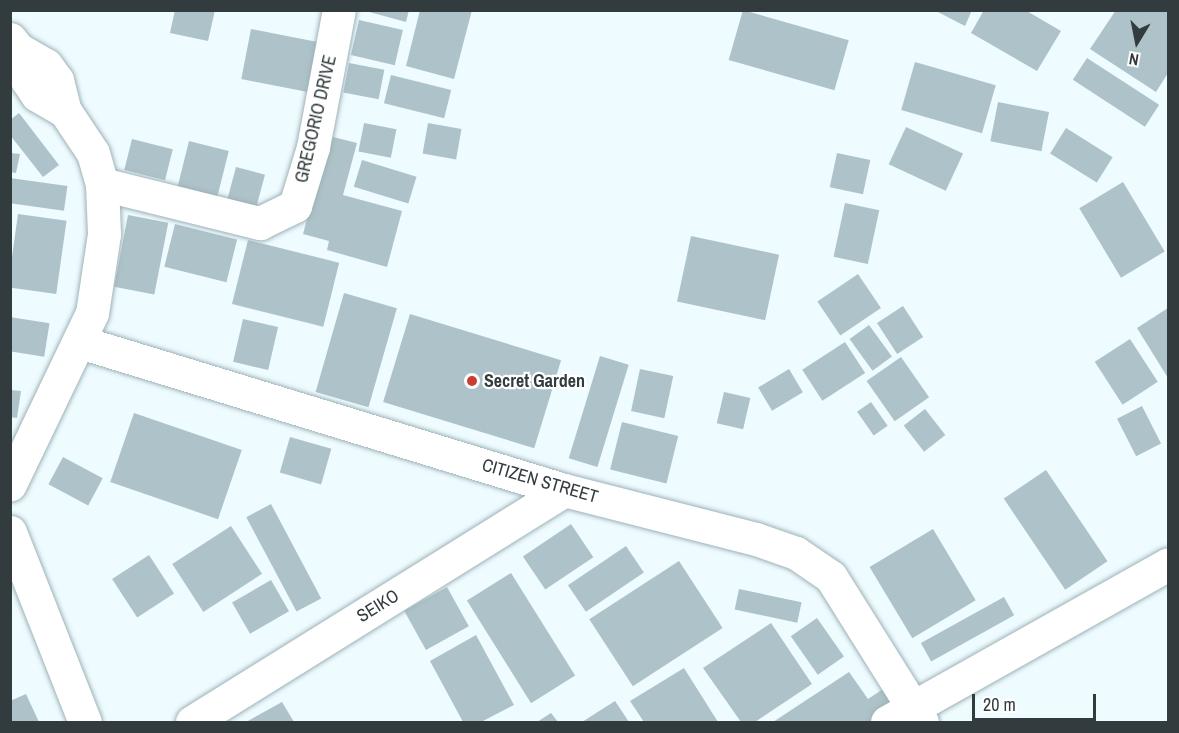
<!DOCTYPE html>
<html>
<head>
<meta charset="utf-8">
<style>
	body { margin:0 }
	#map { position:relative; width:1179px; height:733px; overflow:hidden; background:#eefbff; font-family:"Archivo Narrow",sans-serif }
	div>[style] { position:absolute }
	.building>* { inset:0; background:#aec3c9; transform-origin:0 0 }
	.roads { filter:drop-shadow(0 0 2px #9db2b7) drop-shadow(0 0 2px #9db2b7) }
	.minor>* { height:33px; margin:-16.5px; padding:0 16.5px; transform-origin:16.5px; border-radius:16.5px; background:#fff }
	.tertiary>* { height:33px; margin:-16.5px; padding:0 16.5px; transform-origin:16.5px; border-radius:16.5px; background:#fff }
	.dots>* { width:16px; height:16px; translate:-50% -50%; box-sizing:border-box; border:3px solid #fff; border-radius:50% }
	span { translate:-50% -50%; white-space:nowrap; text-align:center; line-height:1.15; -webkit-text-stroke:4.5px #fff; paint-order:stroke }
	.street-label { font-size:18px; color:#323b3d }
	.poi-label { font-size:18px; color:#323b3d; font-weight:700 }
	.left { translate:0 -50%; text-align:left }
	.frame { position:absolute; inset:0; border:12px solid #323b3d; pointer-events:none }
	.north { position:absolute; left:1107px; top:12px; width:60px; height:60px; -webkit-text-stroke:4px #fff; paint-order:stroke; rotate:190deg; font-size:16px; font-weight:700; line-height:24px; text-align:center; color:#323b3d }
	.north::after { content:''; display:block; margin:auto; width:21px; height:27px; background:#323b3d; clip-path:polygon(50% 0,100% 100%,50% 72%,0 100%) }
	.scale { position:absolute; left:972px; top:694px; width:124px; height:27px; box-sizing:border-box; border:3px solid #323b3d; border-top:0; padding-left:8px; font-size:18px; line-height:21px; white-space:nowrap; color:#323b3d; -webkit-text-stroke:4px #fff; paint-order:stroke }
</style>
</head>
<body>
<div id="map">
	<div class="building">
		<div style="clip-path:polygon(175px 10px,215px 10px,208px 41px,170px 33px)"></div>
		<div style="clip-path:polygon(362px 10px,409px 10px,406px 22px)"></div>
		<div style="clip-path:polygon(420px 10px,472px 10px,454px 79px,406px 66px)"></div>
		<div style="left:743px;top:10px;width:110px;height:52px;rotate:16deg"></div>
		<div style="clip-path:polygon(934px 10px,972px 10px,965px 26px)"></div>
		<div style="clip-path:polygon(984px 10px,1025px 10px,1061px 31px,1037px 71px,971px 33px)"></div>
		<div style="clip-path:polygon(1116px 10px,1168px 10px,1168px 73px,1156px 92px,1090px 49px)"></div>
		<div style="left:359px;top:20px;width:45px;height:36px;rotate:13deg"></div>
		<div style="left:251px;top:29px;width:69px;height:51px;rotate:11deg"></div>
		<div style="left:1087px;top:58px;width:86px;height:26px;rotate:33deg"></div>
		<div style="left:915px;top:62px;width:84px;height:50px;rotate:16deg"></div>
		<div style="left:349px;top:63px;width:36px;height:30px;rotate:11deg"></div>
		<div style="left:391px;top:75px;width:62px;height:29px;rotate:14deg"></div>
		<div style="left:998px;top:102px;width:52px;height:40px;rotate:11deg"></div>
		<div style="clip-path:polygon(19px 113px,59px 165px,43px 177px,10px 135px,10px 120px)"></div>
		<div style="left:364px;top:123px;width:33px;height:29px;rotate:11deg"></div>
		<div style="left:428px;top:123px;width:34px;height:31px;rotate:10deg"></div>
		<div style="left:906px;top:127px;width:63px;height:41px;rotate:25deg"></div>
		<div style="left:1066px;top:128px;width:55px;height:30px;rotate:32deg"></div>
		<div style="clip-path:polygon(329px 136px,357px 143px,343px 195px,402px 211px,387px 267px,327px 250px,329px 241px,303px 234px)"></div>
		<div style="left:132px;top:139px;width:42px;height:32px;rotate:14deg"></div>
		<div style="left:189px;top:141px;width:41px;height:54px;rotate:14deg"></div>
		<div style="clip-path:polygon(10px 153px,20px 154px,16px 173px,10px 172px)"></div>
		<div style="left:837px;top:153px;width:34px;height:35px;rotate:12deg"></div>
		<div style="left:362px;top:160px;width:57px;height:28px;rotate:17deg"></div>
		<div style="left:236px;top:167px;width:30px;height:36px;rotate:15deg"></div>
		<div style="left:10px;top:178px;width:58px;height:25px;rotate:8deg"></div>
		<div style="left:1123px;top:182px;width:81px;height:51px;rotate:59deg"></div>
		<div style="left:845px;top:203px;width:35px;height:55px;rotate:12deg"></div>
		<div style="left:18px;top:214px;width:49px;height:74px;rotate:8deg"></div>
		<div style="left:128px;top:215px;width:41px;height:73px;rotate:11deg"></div>
		<div style="left:175px;top:224px;width:64px;height:44px;rotate:14deg"></div>
		<div style="left:691px;top:236px;width:90px;height:67px;rotate:12deg"></div>
		<div style="left:248px;top:240px;width:94px;height:66px;rotate:14deg"></div>
		<div style="left:858px;top:274px;width:41px;height:49px;rotate:56deg"></div>
		<div style="left:344px;top:293px;width:55px;height:103px;rotate:16deg"></div>
		<div style="left:903px;top:306px;width:37px;height:31px;rotate:57deg"></div>
		<div style="clip-path:polygon(1168px 308px,1168px 378px,1137px 328px)"></div>
		<div style="left:410px;top:314px;width:158px;height:92px;rotate:17deg"></div>
		<div style="left:10px;top:317px;width:40px;height:34px;rotate:9deg"></div>
		<div style="left:243px;top:319px;width:36px;height:44px;rotate:13deg"></div>
		<div style="left:869px;top:325px;width:39px;height:24px;rotate:54deg"></div>
		<div style="left:1130px;top:339px;width:51px;height:42px;rotate:57deg"></div>
		<div style="left:845px;top:342px;width:37px;height:51px;rotate:57deg"></div>
		<div style="left:600px;top:356px;width:30px;height:107px;rotate:17deg"></div>
		<div style="left:901px;top:357px;width:49px;height:42px;rotate:55deg"></div>
		<div style="left:640px;top:369px;width:34px;height:43px;rotate:12deg"></div>
		<div style="left:789px;top:369px;width:27px;height:36px;rotate:59deg"></div>
		<div style="clip-path:polygon(10px 390px,21px 391px,17px 418px,10px 417px)"></div>
		<div style="left:724px;top:392px;width:27px;height:32px;rotate:13deg"></div>
		<div style="left:871px;top:402px;width:29px;height:17px;rotate:55deg"></div>
		<div style="left:1142px;top:406px;width:42px;height:28px;rotate:63deg"></div>
		<div style="left:925px;top:409px;width:33px;height:27px;rotate:52deg"></div>
		<div style="left:134px;top:413px;width:114px;height:73px;rotate:19deg"></div>
		<div style="left:622px;top:422px;width:58px;height:49px;rotate:14deg"></div>
		<div style="left:290px;top:437px;width:43px;height:37px;rotate:16deg"></div>
		<div style="left:63px;top:457px;width:45px;height:31px;rotate:28deg"></div>
		<div style="left:1046px;top:470px;width:110px;height:51px;rotate:56deg"></div>
		<div style="left:271px;top:504px;width:107px;height:28px;rotate:62deg"></div>
		<div style="left:571px;top:524px;width:40px;height:58px;rotate:56deg"></div>
		<div style="left:231px;top:526px;width:57px;height:70px;rotate:57deg"></div>
		<div style="left:933px;top:529px;width:83px;height:74px;rotate:59deg"></div>
		<div style="left:626px;top:546px;width:32px;height:70px;rotate:56deg"></div>
		<div style="left:149px;top:555px;width:46px;height:44px;rotate:57deg"></div>
		<div style="left:679px;top:561px;width:80px;height:107px;rotate:57deg"></div>
		<div style="left:511px;top:573px;width:121px;height:52px;rotate:58deg"></div>
		<div style="left:271px;top:580px;width:36px;height:45px;rotate:60deg"></div>
		<div style="left:447px;top:587px;width:45px;height:49px;rotate:61deg"></div>
		<div style="left:739px;top:589px;width:64px;height:21px;rotate:12deg"></div>
		<div style="left:1004px;top:597px;width:21px;height:95px;rotate:61deg"></div>
		<div style="left:817px;top:618px;width:47px;height:32px;rotate:55deg"></div>
		<div style="clip-path:polygon(771px 623px,812px 684px,755px 722px,741px 722px,703px 668px)"></div>
		<div style="clip-path:polygon(476px 635px,514px 705px,481px 722px,463px 722px,430px 661px)"></div>
		<div style="clip-path:polygon(684px 668px,718px 722px,644px 722px,630px 701px)"></div>
		<div style="clip-path:polygon(849px 672px,868px 699px,883px 689px,901px 716px,892px 722px,773px 722px)"></div>
		<div style="clip-path:polygon(26px 694px,39px 722px,10px 722px,10px 701px)"></div>
		<div style="clip-path:polygon(615px 701px,629px 722px,582px 722px)"></div>
		<div style="clip-path:polygon(282px 702px,294px 722px,246px 722px)"></div>
		<div style="clip-path:polygon(551px 713px,558px 722px,537px 722px)"></div>
	</div>
	<div class="roads">
		<div class="minor">
			<div style="left:102px;top:184px;width:163px;rotate:13.9deg"></div>
			<div style="left:260px;top:223px;width:39px;rotate:-26deg"></div>
			<div style="left:295px;top:206px;width:62px;rotate:-73deg"></div>
			<div style="left:313px;top:147px;width:139px;rotate:-79.3deg"></div>
			<div style="left:80px;top:342px;width:506px;rotate:17deg"></div>
			<div style="left:564px;top:490px;width:198px;rotate:14.3deg"></div>
			<div style="left:756px;top:539px;width:42px;rotate:19.3deg"></div>
			<div style="left:796px;top:553px;width:42px;rotate:34.4deg"></div>
			<div style="left:831px;top:577px;width:171px;rotate:57.9deg"></div>
			<div style="left:192px;top:722px;width:438px;rotate:-31.9deg"></div>
			<div style="left:887px;top:722px;width:322px;rotate:-29.3deg"></div>
		</div>
		<div class="tertiary">
			<div style="left:10px;top:39px;width:13px;rotate:51deg"></div>
			<div style="left:18px;top:49px;width:32px;rotate:74deg"></div>
			<div style="left:27px;top:80px;width:18px;rotate:56deg"></div>
			<div style="left:37px;top:95px;width:32px;rotate:30deg"></div>
			<div style="left:65px;top:111px;width:50px;rotate:56.3deg"></div>
			<div style="left:93px;top:153px;width:32px;rotate:74deg"></div>
			<div style="left:102px;top:184px;width:50px;rotate:87.7deg"></div>
			<div style="left:104px;top:234px;width:80px;rotate:98.6deg"></div>
			<div style="left:92px;top:313px;width:190px;rotate:115.6deg"></div>
			<div style="left:18px;top:49px;width:32px;rotate:30deg"></div>
			<div style="left:46px;top:65px;width:19px;rotate:54deg"></div>
			<div style="left:57px;top:80px;width:32px;rotate:76deg"></div>
			<div style="left:10px;top:532px;width:204px;rotate:68.5deg"></div>
		</div>
	</div>
	<div class="dots">
		<div style="left:472px;top:381px;background:#ca3d30"></div>
	</div>
	<div class="street-label">
		<span style="left:316px;top:119px;rotate:-77deg">GREGORIO DRIVE</span>
		<span style="left:540px;top:481px;rotate:16deg">CITIZEN STREET</span>
		<span style="left:378px;top:606px;rotate:-32deg">SEIKO</span>
	</div>
	<div class="poi-label">
		<span class="left" style="left:484px;top:381px">Secret Garden</span>
	</div>
	<div class="frame"></div>
	<div class="north">N</div>
	<div class="scale">20 m</div>
</div>
</body>
</html>
